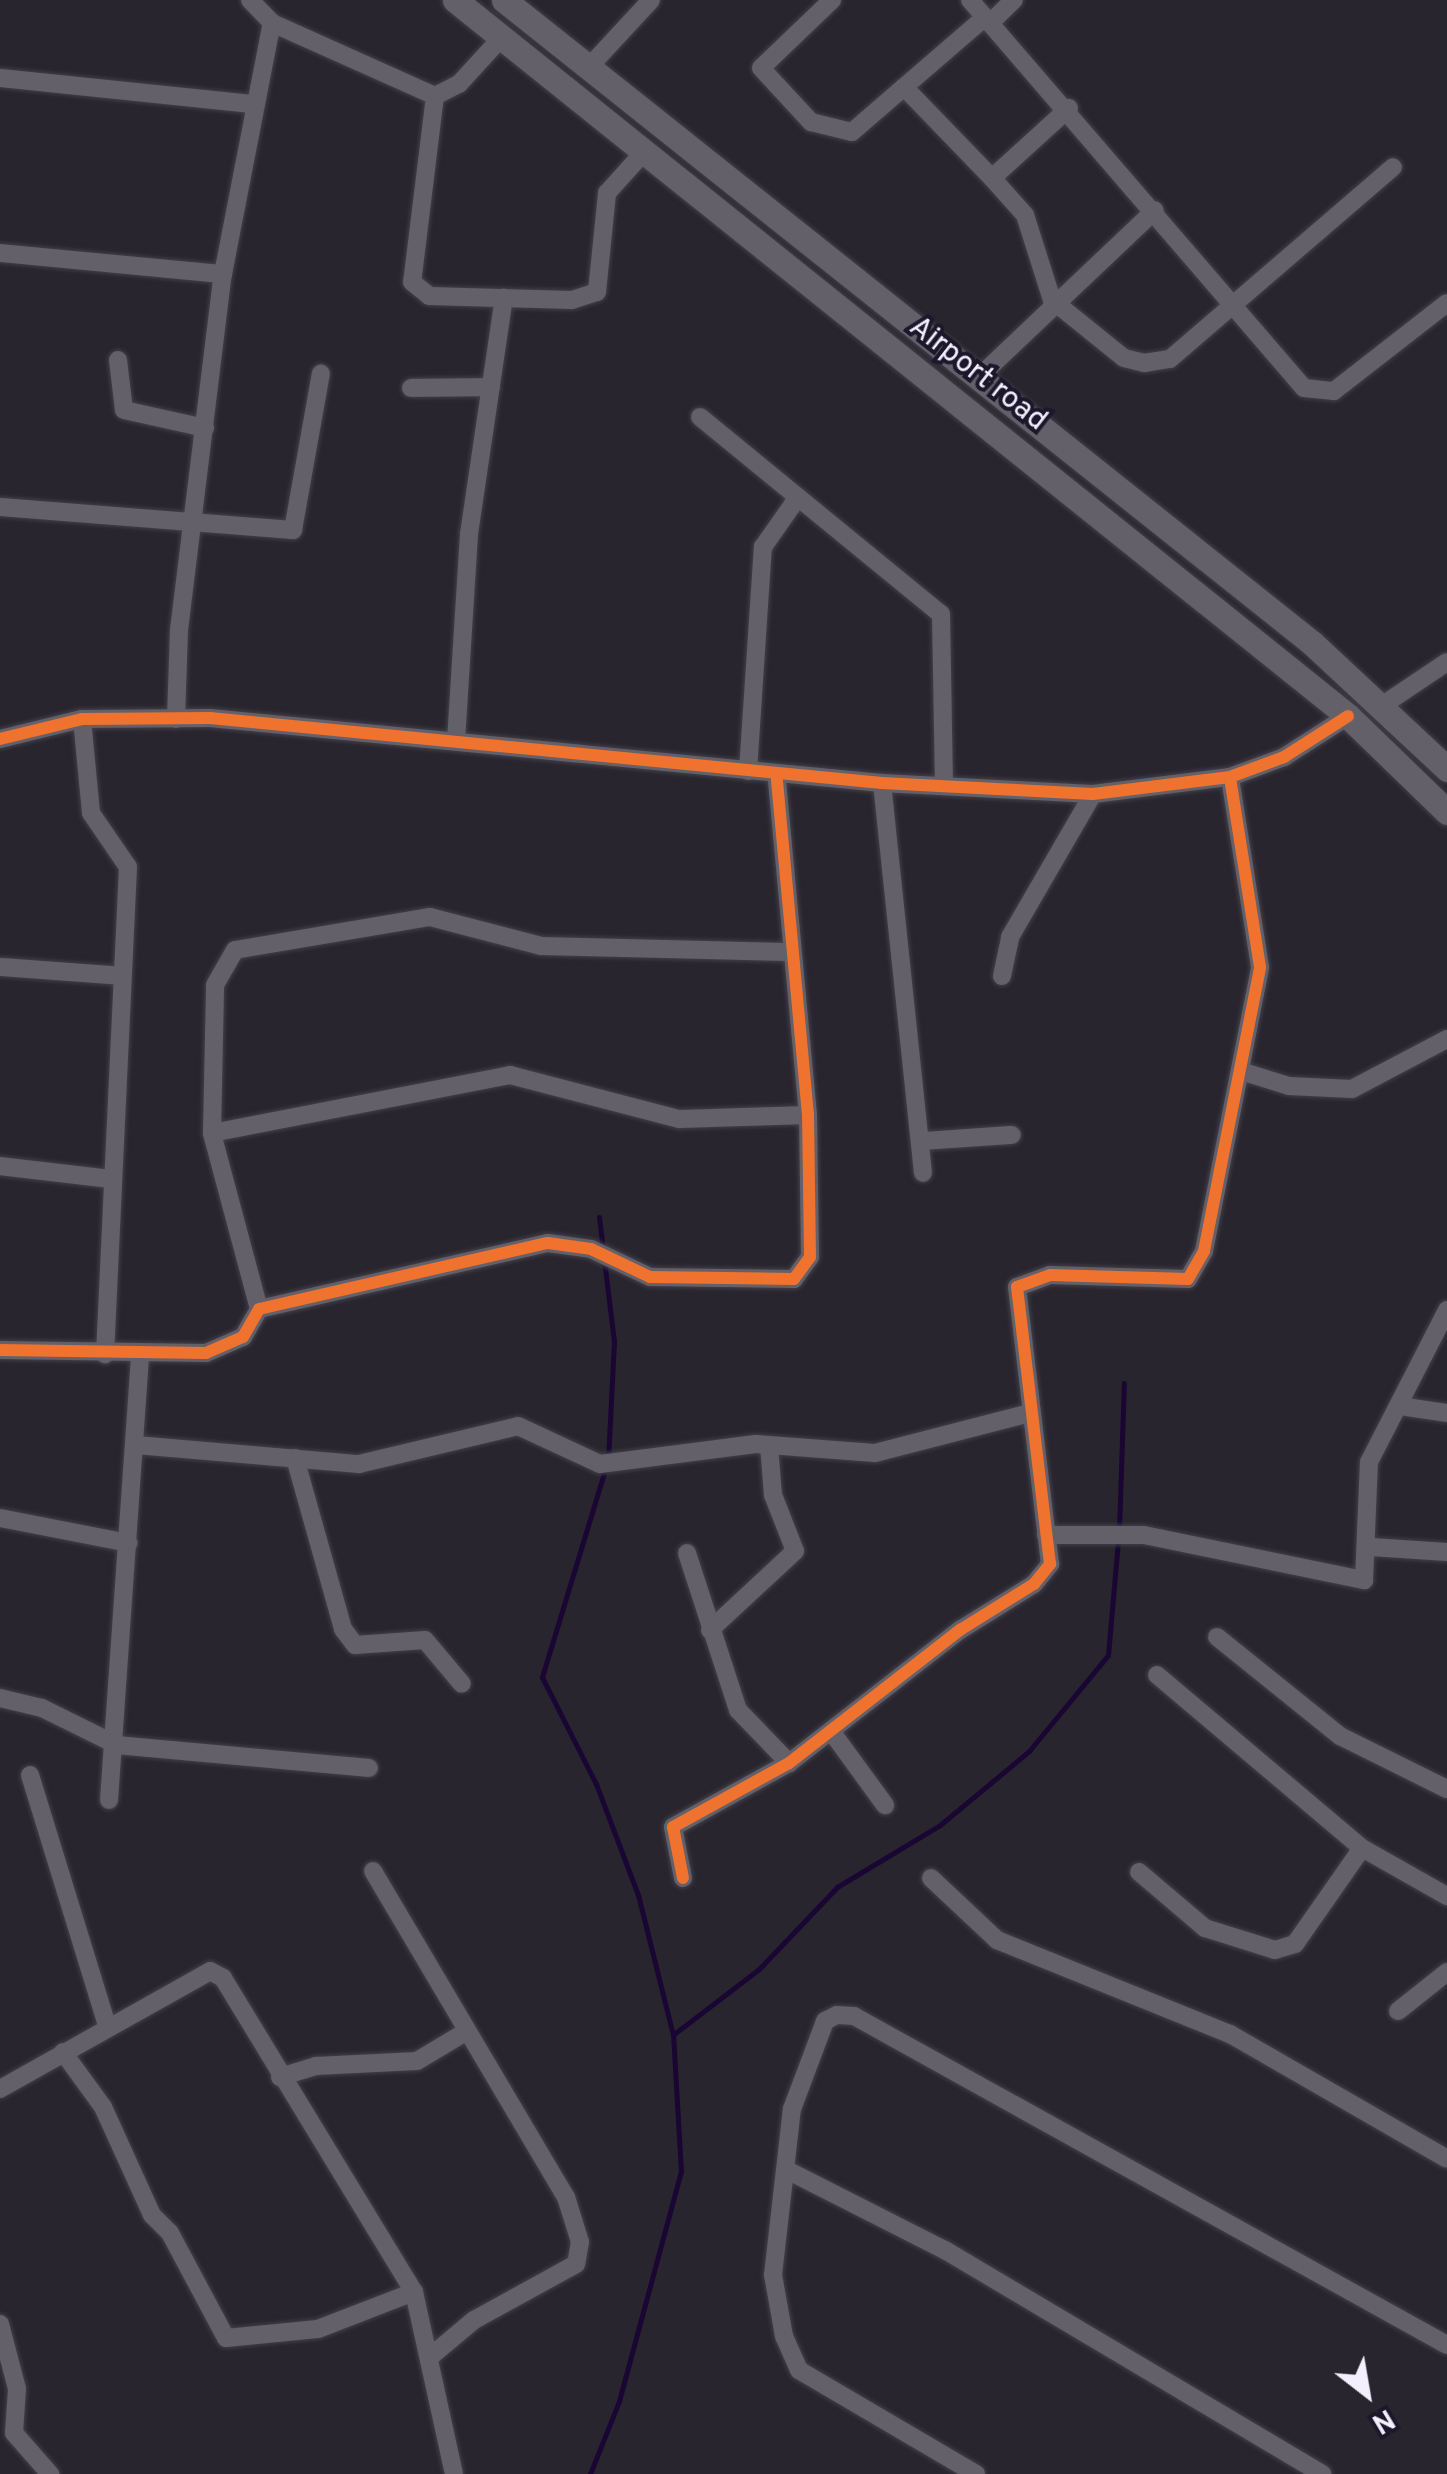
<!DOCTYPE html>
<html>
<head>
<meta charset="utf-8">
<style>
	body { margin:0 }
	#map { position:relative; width:1447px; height:2474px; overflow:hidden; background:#28252f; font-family:Overpass,sans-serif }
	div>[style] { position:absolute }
	.stream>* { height:5px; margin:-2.5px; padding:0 2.5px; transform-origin:2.5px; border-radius:2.5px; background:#190632 }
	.roads { filter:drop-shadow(0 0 2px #424049) drop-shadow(0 0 2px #424049) }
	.minor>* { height:18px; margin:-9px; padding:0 9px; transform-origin:9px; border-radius:9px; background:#63606a }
	.secondary>* { height:25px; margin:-12.5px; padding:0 12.5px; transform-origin:12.5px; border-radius:12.5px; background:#63606a }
	.cycleway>* { height:12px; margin:-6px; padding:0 6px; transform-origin:6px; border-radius:6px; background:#ef722f }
	span { translate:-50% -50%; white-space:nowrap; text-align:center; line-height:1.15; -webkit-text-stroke:8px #1c172a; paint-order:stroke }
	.street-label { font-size:30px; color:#f3f0fe }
	.north { position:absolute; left:1317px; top:2344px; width:100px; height:100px; -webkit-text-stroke:8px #1c172a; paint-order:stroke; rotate:149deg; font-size:28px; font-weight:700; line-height:40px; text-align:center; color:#f3f0fe }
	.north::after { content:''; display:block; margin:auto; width:35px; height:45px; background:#f3f0fe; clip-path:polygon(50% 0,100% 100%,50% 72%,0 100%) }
</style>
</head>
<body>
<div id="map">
	<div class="stream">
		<div style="left:599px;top:1217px;width:32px;rotate:83deg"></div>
		<div style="left:604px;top:1260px;width:82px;rotate:83deg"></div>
		<div style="left:614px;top:1341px;width:117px;rotate:92.9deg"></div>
		<div style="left:1119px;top:1530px;width:147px;rotate:-88.1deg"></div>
		<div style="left:674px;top:2034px;width:107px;rotate:-37.4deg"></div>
		<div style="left:759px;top:1969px;width:113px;rotate:-46.4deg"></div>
		<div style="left:837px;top:1887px;width:120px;rotate:-31deg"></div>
		<div style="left:940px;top:1825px;width:116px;rotate:-39.7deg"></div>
		<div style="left:1029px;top:1751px;width:124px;rotate:-50.5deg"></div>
		<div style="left:1108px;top:1655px;width:114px;rotate:-85deg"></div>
		<div style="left:590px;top:2474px;width:79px;rotate:-68.3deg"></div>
		<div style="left:619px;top:2401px;width:237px;rotate:-74.9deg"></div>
		<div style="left:681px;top:2172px;width:137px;rotate:-93.3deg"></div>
		<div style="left:673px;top:2035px;width:144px;rotate:-104deg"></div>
		<div style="left:638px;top:1895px;width:119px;rotate:-110.7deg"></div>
		<div style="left:596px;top:1784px;width:120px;rotate:-116.8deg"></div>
		<div style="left:542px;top:1677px;width:217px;rotate:-73.1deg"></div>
	</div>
	<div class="roads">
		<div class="minor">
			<div style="left:250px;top:0;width:32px;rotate:46deg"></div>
			<div style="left:272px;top:23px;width:179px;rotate:24.1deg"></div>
			<div style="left:435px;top:96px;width:27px;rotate:-27deg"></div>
			<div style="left:459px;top:84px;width:62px;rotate:-47.6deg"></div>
			<div style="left:832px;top:0;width:98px;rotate:136.2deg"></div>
			<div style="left:761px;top:68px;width:74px;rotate:47.2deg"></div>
			<div style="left:811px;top:122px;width:42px;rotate:13.7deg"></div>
			<div style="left:852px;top:132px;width:176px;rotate:-40.8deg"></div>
			<div style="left:970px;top:0;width:512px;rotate:49.28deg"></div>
			<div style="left:1304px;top:388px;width:30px;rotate:6deg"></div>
			<div style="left:1334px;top:391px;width:143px;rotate:-37.9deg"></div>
			<div style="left:990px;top:23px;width:33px;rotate:-44deg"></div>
			<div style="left:589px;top:67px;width:91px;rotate:-47.2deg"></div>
			<div style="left:0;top:78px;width:254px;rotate:5.9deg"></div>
			<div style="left:904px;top:87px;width:127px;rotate:46deg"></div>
			<div style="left:435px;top:96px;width:187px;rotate:97deg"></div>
			<div style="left:412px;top:282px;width:22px;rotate:39deg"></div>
			<div style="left:429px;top:296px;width:143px;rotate:1.6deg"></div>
			<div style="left:572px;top:300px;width:26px;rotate:-18deg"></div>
			<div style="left:597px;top:292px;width:100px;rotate:-84.2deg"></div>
			<div style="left:607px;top:193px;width:54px;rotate:-48deg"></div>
			<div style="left:1069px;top:108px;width:104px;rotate:137.7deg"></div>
			<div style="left:992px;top:178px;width:50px;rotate:48.3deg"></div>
			<div style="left:1025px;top:215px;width:89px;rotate:72.4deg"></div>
			<div style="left:1052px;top:300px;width:92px;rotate:38.9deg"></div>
			<div style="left:1124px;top:358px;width:21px;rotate:14deg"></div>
			<div style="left:1144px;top:363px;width:26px;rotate:-9deg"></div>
			<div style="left:1170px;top:359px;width:294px;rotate:-40.7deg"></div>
			<div style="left:0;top:253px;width:224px;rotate:5.4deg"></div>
			<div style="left:118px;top:360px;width:50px;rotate:83.2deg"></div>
			<div style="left:124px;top:410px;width:83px;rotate:12.5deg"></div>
			<div style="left:977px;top:379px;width:245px;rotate:-43.5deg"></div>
			<div style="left:411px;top:388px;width:80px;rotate:-0.7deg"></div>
			<div style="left:700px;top:417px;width:311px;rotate:39.3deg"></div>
			<div style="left:941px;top:614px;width:172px;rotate:89deg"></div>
			<div style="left:0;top:507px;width:294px;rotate:4.5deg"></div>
			<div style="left:293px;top:530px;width:159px;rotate:-79.9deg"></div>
			<div style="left:1383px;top:705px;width:77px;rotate:-33.9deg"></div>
			<div style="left:82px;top:719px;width:94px;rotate:84.5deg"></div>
			<div style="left:91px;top:813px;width:65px;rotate:55.6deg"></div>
			<div style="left:128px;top:867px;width:488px;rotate:92.7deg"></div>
			<div style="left:176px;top:719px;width:89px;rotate:-88.1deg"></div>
			<div style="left:179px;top:630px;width:359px;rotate:-83deg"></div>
			<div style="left:223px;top:274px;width:256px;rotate:-79deg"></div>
			<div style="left:0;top:739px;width:84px;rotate:-13.7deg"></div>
			<div style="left:82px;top:719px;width:128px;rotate:-0.4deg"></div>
			<div style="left:210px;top:718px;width:675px;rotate:5.52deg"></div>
			<div style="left:882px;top:783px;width:211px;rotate:3deg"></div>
			<div style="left:1093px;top:794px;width:138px;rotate:-7.1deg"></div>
			<div style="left:1230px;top:777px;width:58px;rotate:-20.3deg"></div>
			<div style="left:1284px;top:757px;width:76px;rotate:-32.6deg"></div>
			<div style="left:456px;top:741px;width:207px;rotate:-86.4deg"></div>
			<div style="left:469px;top:534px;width:239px;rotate:-81.6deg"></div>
			<div style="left:748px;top:771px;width:225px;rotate:-86.2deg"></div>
			<div style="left:763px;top:547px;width:61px;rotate:-55deg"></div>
			<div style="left:882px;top:783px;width:392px;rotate:84deg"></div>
			<div style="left:0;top:967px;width:122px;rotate:4.2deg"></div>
			<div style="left:1002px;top:976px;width:40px;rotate:-78deg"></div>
			<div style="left:1010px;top:937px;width:165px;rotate:-59.9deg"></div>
			<div style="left:1244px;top:1072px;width:47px;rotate:17.3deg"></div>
			<div style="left:1289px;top:1086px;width:63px;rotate:2.7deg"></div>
			<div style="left:1352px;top:1089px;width:107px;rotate:-27.8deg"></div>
			<div style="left:212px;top:1133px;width:304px;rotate:-11deg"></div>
			<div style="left:510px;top:1075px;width:175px;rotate:14.6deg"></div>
			<div style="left:679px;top:1119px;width:129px;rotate:-1.8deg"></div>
			<div style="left:923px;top:1141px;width:89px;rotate:-3.9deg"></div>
			<div style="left:0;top:1166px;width:111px;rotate:6.7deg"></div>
			<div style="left:259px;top:1309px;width:182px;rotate:-105deg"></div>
			<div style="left:212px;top:1133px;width:148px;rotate:-88.8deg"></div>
			<div style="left:215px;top:985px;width:40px;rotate:-60.3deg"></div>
			<div style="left:235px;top:950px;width:198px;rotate:-9.6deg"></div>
			<div style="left:430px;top:917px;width:115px;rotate:14.6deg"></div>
			<div style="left:541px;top:946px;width:246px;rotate:1.4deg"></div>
			<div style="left:0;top:1350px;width:206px;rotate:0.8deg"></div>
			<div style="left:206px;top:1353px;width:40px;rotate:-23.4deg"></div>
			<div style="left:243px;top:1337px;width:32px;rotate:-60deg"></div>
			<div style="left:259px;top:1309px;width:296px;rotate:-12.9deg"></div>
			<div style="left:548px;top:1243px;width:43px;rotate:7.9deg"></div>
			<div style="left:591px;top:1249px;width:65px;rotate:25.4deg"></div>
			<div style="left:650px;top:1277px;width:144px;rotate:0.8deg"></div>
			<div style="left:794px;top:1279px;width:27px;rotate:-54deg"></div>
			<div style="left:810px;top:1257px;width:142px;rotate:-90.8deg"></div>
			<div style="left:808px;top:1115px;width:343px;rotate:-95.3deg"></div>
			<div style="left:1399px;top:1406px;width:49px;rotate:8.3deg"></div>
			<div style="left:136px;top:1445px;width:224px;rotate:4.9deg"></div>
			<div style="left:359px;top:1464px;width:163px;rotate:-13.4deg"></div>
			<div style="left:518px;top:1426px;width:90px;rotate:24.9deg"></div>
			<div style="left:600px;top:1464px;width:157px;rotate:-7.3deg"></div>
			<div style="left:756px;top:1444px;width:119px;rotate:4.3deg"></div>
			<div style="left:875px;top:1453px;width:160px;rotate:-14.5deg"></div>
			<div style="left:295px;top:1458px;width:178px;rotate:74.3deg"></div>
			<div style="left:343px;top:1629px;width:20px;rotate:53deg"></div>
			<div style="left:355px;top:1645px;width:70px;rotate:-4.1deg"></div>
			<div style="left:425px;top:1640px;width:57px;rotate:49.9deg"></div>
			<div style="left:0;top:1518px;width:131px;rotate:11deg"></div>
			<div style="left:1046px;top:1535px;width:98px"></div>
			<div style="left:1144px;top:1535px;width:225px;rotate:11.6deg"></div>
			<div style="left:1364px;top:1580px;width:118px;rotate:-87.6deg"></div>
			<div style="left:1369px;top:1462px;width:171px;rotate:-62.8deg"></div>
			<div style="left:1371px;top:1547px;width:76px;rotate:3.8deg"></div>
			<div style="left:687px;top:1553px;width:165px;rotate:72deg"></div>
			<div style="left:738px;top:1710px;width:74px;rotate:46.1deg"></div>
			<div style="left:710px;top:1630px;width:116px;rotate:-42.9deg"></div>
			<div style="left:795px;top:1551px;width:60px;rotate:-111.4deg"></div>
			<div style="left:773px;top:1495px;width:50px;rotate:-94.6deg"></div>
			<div style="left:1217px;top:1637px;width:158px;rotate:38.8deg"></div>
			<div style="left:1340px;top:1736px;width:119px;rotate:26.4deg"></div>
			<div style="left:1157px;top:1675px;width:268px;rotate:40.2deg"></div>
			<div style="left:1362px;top:1848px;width:98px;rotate:29.5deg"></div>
			<div style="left:0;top:1698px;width:43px;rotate:13.4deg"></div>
			<div style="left:42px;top:1708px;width:84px;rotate:26.3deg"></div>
			<div style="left:117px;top:1745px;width:253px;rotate:5.2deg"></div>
			<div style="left:831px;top:1731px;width:92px;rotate:53.9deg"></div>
			<div style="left:30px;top:1775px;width:263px;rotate:72.9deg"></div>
			<div style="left:109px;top:1800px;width:447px;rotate:-86deg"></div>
			<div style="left:373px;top:1871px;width:379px;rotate:59.4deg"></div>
			<div style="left:566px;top:2197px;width:47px;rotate:72.7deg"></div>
			<div style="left:580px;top:2242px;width:22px;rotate:100deg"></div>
			<div style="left:576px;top:2264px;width:116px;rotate:151.2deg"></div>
			<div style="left:474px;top:2320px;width:57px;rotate:139.9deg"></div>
			<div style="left:1139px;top:1872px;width:87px;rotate:40.3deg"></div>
			<div style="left:1205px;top:1928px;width:73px;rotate:17.4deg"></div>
			<div style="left:1275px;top:1950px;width:21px;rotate:-17deg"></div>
			<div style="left:1295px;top:1944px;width:117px;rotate:-55.1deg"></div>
			<div style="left:683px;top:1878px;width:52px;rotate:-101.1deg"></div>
			<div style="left:673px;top:1827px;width:132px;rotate:-28.9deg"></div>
			<div style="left:789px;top:1763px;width:217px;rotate:-37.9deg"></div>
			<div style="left:960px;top:1630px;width:87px;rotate:-31.9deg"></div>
			<div style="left:1034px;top:1584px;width:26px;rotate:-51deg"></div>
			<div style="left:1050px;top:1564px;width:279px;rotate:-96.8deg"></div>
			<div style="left:1017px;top:1287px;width:35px;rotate:-20deg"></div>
			<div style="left:1050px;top:1275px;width:138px;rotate:1.7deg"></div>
			<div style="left:1188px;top:1279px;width:32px;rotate:-60deg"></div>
			<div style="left:1204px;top:1251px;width:289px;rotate:-78.8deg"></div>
			<div style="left:1260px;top:967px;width:192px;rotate:-99deg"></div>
			<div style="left:931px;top:1878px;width:91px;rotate:43.2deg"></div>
			<div style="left:997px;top:1940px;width:251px;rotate:22deg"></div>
			<div style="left:1230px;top:2034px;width:250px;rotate:29.9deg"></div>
			<div style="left:1398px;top:2011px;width:63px;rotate:-38.5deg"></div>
			<div style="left:63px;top:2052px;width:68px;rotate:54deg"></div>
			<div style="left:103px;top:2107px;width:119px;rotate:65.6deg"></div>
			<div style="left:152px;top:2215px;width:25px;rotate:45deg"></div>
			<div style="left:170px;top:2233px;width:119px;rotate:61.9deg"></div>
			<div style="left:226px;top:2338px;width:92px;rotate:-5.6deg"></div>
			<div style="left:318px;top:2329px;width:103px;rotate:-21.1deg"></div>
			<div style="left:280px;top:2077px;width:38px;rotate:-17deg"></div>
			<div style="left:316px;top:2066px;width:101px;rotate:-2.8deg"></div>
			<div style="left:417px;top:2061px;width:55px;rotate:-30.8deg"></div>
			<div style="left:0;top:2089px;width:241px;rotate:-29.3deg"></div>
			<div style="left:210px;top:1971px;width:15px;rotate:28deg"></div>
			<div style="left:223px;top:1978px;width:368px;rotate:58.7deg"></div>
			<div style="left:414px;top:2292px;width:186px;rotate:77.6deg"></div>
			<div style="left:787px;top:2170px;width:177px;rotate:26.9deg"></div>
			<div style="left:945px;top:2250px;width:439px;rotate:30.7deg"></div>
			<div style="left:0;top:2324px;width:67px;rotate:75.3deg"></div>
			<div style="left:17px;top:2389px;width:44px;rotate:93.9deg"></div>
			<div style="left:14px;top:2433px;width:55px;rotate:48.7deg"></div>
			<div style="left:976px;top:2474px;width:205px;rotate:-149.6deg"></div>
			<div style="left:799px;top:2370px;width:37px;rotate:-114deg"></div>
			<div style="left:784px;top:2336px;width:62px;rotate:-100.2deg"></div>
			<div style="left:773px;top:2275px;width:167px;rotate:-83.5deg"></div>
			<div style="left:792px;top:2109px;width:94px;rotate:-69.4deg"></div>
			<div style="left:825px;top:2021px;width:13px;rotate:-27deg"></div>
			<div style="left:837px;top:2015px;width:17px;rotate:3deg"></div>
			<div style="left:854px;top:2016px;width:678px;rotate:29.02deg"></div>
		</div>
		<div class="secondary">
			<div style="left:455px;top:0;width:1145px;rotate:38.72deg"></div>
			<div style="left:1348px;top:716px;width:138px;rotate:44.1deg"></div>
			<div style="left:504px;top:0;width:1033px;rotate:38.51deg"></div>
			<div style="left:1312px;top:643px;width:185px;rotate:43deg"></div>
		</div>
	</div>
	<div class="cycleway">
		<div style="left:0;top:739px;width:84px;rotate:-13.7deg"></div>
		<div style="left:82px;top:719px;width:128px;rotate:-0.4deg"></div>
		<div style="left:210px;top:718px;width:675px;rotate:5.52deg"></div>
		<div style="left:882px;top:783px;width:211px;rotate:3deg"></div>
		<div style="left:1093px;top:794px;width:138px;rotate:-7.1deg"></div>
		<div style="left:1230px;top:777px;width:58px;rotate:-20.3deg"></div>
		<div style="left:1284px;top:757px;width:76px;rotate:-32.6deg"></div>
		<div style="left:0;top:1350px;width:206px;rotate:0.8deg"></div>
		<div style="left:206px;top:1353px;width:40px;rotate:-23.4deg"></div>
		<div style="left:243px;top:1337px;width:32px;rotate:-60deg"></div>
		<div style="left:259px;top:1309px;width:296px;rotate:-12.9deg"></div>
		<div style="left:548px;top:1243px;width:43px;rotate:7.9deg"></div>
		<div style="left:591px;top:1249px;width:65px;rotate:25.4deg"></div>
		<div style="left:650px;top:1277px;width:144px;rotate:0.8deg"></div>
		<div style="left:794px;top:1279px;width:27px;rotate:-54deg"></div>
		<div style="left:810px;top:1257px;width:142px;rotate:-90.8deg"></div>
		<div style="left:808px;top:1115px;width:343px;rotate:-95.3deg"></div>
		<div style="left:683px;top:1878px;width:52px;rotate:-101.1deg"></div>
		<div style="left:673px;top:1827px;width:132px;rotate:-28.9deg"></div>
		<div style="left:789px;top:1763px;width:217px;rotate:-37.9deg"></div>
		<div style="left:960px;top:1630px;width:87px;rotate:-31.9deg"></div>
		<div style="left:1034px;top:1584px;width:26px;rotate:-51deg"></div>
		<div style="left:1050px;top:1564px;width:279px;rotate:-96.8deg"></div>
		<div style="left:1017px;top:1287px;width:35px;rotate:-20deg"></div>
		<div style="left:1050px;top:1275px;width:138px;rotate:1.7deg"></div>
		<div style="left:1188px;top:1279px;width:32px;rotate:-60deg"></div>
		<div style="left:1204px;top:1251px;width:289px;rotate:-78.8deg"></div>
		<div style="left:1260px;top:967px;width:192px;rotate:-99deg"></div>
	</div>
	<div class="street-label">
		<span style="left:977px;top:375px;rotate:38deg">Airport road</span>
	</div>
	<div class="north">N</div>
</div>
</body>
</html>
